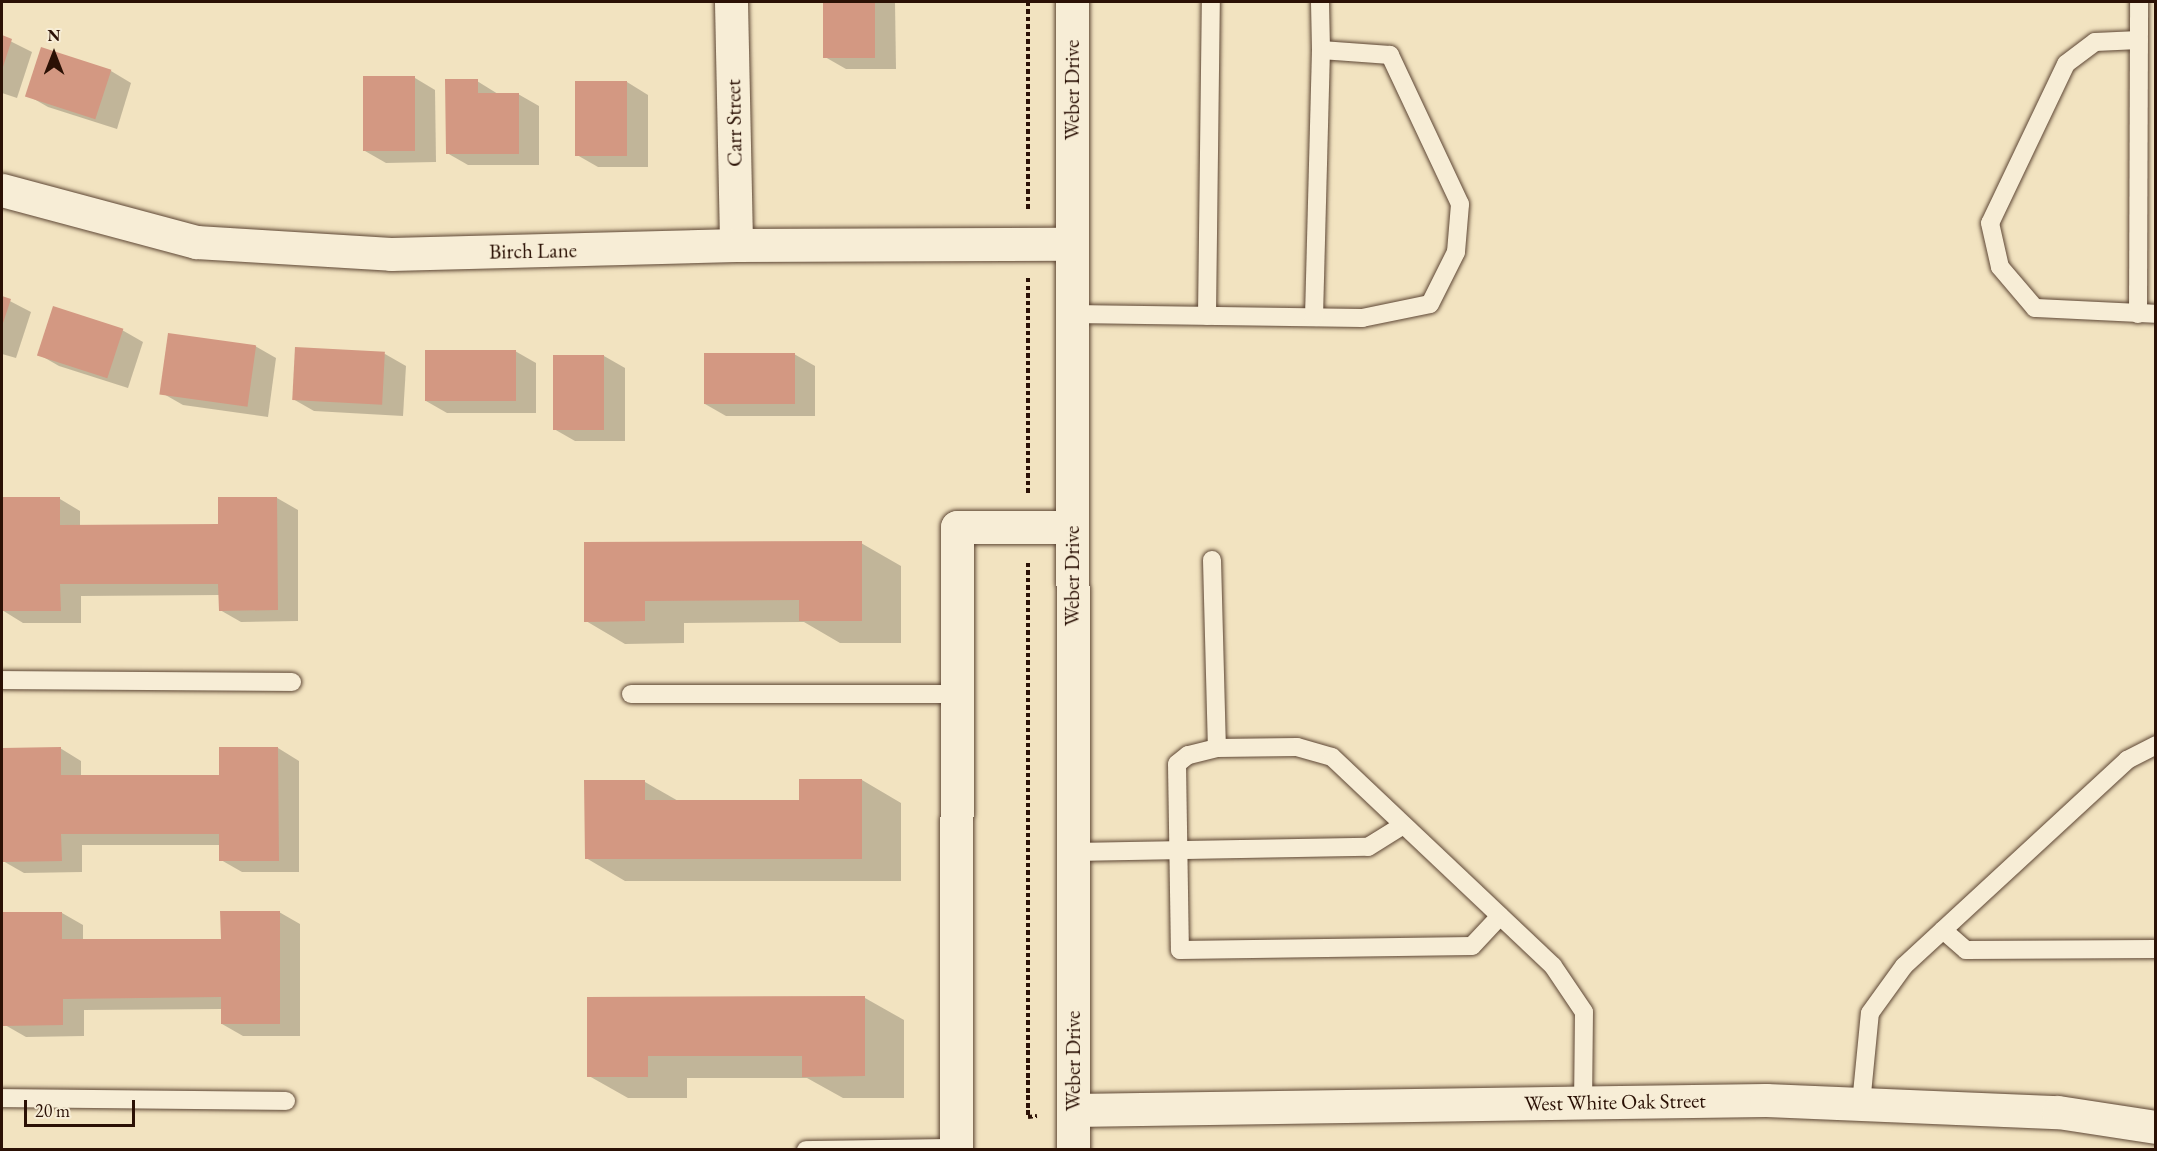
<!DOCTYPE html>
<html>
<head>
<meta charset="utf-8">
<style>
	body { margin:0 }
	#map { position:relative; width:2157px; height:1151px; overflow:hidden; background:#f2e3c0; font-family:"EB Garamond",serif }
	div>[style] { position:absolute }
	.shadow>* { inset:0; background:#0003 }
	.building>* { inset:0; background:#d39882; transform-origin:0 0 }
	.path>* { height:4px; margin-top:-2px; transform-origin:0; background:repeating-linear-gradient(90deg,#2b1105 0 4.5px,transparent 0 7.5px) }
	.roads { filter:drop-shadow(0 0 2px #5d4634) drop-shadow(0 0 2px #5d4634) }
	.service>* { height:18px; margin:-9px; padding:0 9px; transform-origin:9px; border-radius:9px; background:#f7edd6 }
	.minor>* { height:33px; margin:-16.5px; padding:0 16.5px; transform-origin:16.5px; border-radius:16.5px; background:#f7edd6 }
	.tertiary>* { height:33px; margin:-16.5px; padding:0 16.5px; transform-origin:16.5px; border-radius:16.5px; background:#f7edd6 }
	span { translate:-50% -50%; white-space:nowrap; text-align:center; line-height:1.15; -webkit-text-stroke:4.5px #f7edd6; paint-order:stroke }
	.street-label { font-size:21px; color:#2b1105 }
	.frame { position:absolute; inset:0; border:3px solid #2b1105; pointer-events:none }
	.north { position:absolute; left:24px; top:24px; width:60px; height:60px; -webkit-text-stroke:4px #f7edd6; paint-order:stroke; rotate:0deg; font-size:16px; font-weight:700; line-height:24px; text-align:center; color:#2b1105 }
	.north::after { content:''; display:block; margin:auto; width:21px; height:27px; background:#2b1105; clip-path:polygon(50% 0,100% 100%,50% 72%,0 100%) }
	.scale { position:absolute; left:24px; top:1100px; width:111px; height:27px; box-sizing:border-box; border:3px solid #2b1105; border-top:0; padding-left:8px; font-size:18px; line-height:21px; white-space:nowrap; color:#2b1105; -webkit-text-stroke:4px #f7edd6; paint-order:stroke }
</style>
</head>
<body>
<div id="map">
	<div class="shadow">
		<div style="clip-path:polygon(825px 2px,895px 2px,896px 69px,846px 69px,825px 57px)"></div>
		<div style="clip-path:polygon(2px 37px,32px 52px,17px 98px,2px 93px)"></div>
		<div style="clip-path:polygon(111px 71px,131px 83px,117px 129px,48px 107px,27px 95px)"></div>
		<div style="clip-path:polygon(415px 78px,435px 90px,436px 162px,386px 163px,365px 151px)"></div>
		<div style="clip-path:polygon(477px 81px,498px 94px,518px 94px,539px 106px,539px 165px,468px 165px,447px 153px)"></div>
		<div style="clip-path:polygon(627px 82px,648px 95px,648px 167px,598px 167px,577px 155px)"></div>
		<div style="clip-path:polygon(2px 297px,31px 312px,16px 358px,2px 354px)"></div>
		<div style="clip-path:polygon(122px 330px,143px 342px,128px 388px,59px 366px,38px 354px)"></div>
		<div style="clip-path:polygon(255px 346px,276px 358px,268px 417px,183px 405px,162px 393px)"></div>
		<div style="clip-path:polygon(515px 351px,536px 363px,536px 413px,447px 413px,426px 401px)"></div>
		<div style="clip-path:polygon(385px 354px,406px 366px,403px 416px,314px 411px,293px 399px)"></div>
		<div style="clip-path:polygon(794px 354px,815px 366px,815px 416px,726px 416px,705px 404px)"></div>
		<div style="clip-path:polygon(604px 356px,625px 368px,625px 441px,575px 441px,554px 429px)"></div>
		<div style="clip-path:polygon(277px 498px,298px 510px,298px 621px,241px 622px,220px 610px,220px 595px,81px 596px,81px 623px,23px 623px,2px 610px,2px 499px,60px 499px,80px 511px,80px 526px,219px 526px)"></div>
		<div style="clip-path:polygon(585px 543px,861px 543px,901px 566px,901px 643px,840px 643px,804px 622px,684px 623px,684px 643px,625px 644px,586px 621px)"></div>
		<div style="clip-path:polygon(60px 748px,81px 761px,81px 777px,220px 776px,278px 748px,299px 761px,299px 872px,242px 872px,221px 860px,221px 845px,82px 845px,82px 872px,24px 873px,3px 861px,2px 777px)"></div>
		<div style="clip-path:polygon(862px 780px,901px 803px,901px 881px,625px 881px,586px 858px,586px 782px,645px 782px,680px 802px,801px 801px)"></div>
		<div style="clip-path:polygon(279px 912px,300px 924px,300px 1036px,243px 1036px,222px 1024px,222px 1009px,84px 1010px,84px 1036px,26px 1037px,5px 1025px,2px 941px,62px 913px,83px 925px,83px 941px,222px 940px)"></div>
		<div style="clip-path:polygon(865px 998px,904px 1020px,904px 1098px,843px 1098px,807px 1078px,687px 1078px,687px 1098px,628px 1098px,589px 1076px,588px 999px)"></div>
	</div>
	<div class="building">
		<div style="left:823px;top:2px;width:52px;height:56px"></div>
		<div style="clip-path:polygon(2px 35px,12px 39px,2px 70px)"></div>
		<div style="left:41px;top:47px;width:74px;height:52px;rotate:18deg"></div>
		<div style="left:415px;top:76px;width:75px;height:52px;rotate:90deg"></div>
		<div style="clip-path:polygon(445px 79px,478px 79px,478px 93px,519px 93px,519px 154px,446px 154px)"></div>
		<div style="left:575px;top:81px;width:52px;height:75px"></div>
		<div style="clip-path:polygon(2px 296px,11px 299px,2px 326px)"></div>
		<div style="left:53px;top:306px;width:74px;height:52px;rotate:18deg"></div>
		<div style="left:168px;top:333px;width:89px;height:62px;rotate:8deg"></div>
		<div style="left:295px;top:347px;width:90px;height:53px;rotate:3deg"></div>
		<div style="left:425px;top:350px;width:91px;height:51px"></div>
		<div style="left:704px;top:353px;width:91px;height:51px"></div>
		<div style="left:553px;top:355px;width:51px;height:75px"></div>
		<div style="clip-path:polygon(2px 497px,60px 497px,60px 525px,218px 524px,218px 497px,277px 497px,278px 610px,219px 611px,218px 584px,60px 584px,61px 611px,2px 611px)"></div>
		<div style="clip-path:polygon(862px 541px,862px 621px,799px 621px,799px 600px,645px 601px,645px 621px,584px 622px,584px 542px)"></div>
		<div style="clip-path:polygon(61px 747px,61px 775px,219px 775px,219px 747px,278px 747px,279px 861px,219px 861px,219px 834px,61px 834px,62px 861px,2px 862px,2px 748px)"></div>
		<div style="clip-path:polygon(799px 779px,862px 779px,862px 859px,585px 859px,584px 780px,645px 780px,645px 800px,799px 800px)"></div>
		<div style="clip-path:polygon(220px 911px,280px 911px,280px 1024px,221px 1024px,221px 997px,63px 999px,63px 1025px,3px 1026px,2px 912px,62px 912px,62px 939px,221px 939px)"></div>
		<div style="clip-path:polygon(865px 996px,865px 1076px,802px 1077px,802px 1056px,648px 1056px,648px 1077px,587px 1077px,587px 997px)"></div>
	</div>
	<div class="path">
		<div style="left:1028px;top:2px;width:209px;rotate:90deg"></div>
		<div style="left:1028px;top:278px;width:215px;rotate:90deg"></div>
		<div style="left:1028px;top:563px;width:554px;rotate:90deg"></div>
		<div style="left:1028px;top:1117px;width:9px;rotate:-6deg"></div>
	</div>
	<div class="roads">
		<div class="service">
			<div style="left:2139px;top:40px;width:44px;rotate:177.4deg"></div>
			<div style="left:2095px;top:42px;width:36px;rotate:143deg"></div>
			<div style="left:2066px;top:64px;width:176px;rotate:115.5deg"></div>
			<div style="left:1990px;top:223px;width:45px;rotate:77.2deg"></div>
			<div style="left:2000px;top:267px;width:54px;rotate:49.5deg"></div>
			<div style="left:2035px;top:308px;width:121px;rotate:2.8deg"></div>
			<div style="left:1072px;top:314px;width:290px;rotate:0.8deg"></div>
			<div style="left:1362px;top:318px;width:69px;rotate:-11.6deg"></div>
			<div style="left:1430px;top:304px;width:58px;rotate:-63.4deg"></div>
			<div style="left:1456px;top:252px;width:48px;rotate:-85.2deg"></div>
			<div style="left:1460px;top:204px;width:165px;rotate:-115.2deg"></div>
			<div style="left:1390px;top:55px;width:69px;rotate:-175.9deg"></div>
			<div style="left:1321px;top:50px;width:48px;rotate:-91.2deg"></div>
			<div style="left:2138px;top:314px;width:312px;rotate:-89.8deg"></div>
			<div style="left:1207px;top:316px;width:314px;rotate:-89.3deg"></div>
			<div style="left:1314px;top:317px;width:267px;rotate:-88.5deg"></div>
			<div style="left:1212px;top:560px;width:188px;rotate:88.5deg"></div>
			<div style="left:1217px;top:748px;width:80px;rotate:-0.7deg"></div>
			<div style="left:1297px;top:747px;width:36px;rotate:16deg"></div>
			<div style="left:1332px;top:757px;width:304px;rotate:43.4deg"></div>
			<div style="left:1553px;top:966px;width:55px;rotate:56deg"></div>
			<div style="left:1584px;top:1012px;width:90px;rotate:90.6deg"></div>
			<div style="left:2px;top:680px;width:290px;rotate:0.4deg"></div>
			<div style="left:631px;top:694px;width:325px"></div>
			<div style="left:1217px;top:748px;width:30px;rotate:166deg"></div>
			<div style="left:1188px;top:755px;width:14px;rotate:141deg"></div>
			<div style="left:1177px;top:764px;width:186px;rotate:89.1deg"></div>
			<div style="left:1180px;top:950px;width:292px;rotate:-0.8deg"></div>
			<div style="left:1472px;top:946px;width:41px;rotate:-47deg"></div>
			<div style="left:1073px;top:852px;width:295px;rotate:-1deg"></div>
			<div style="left:1368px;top:847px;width:40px;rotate:-32deg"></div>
			<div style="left:1943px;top:930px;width:30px;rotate:41deg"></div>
			<div style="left:1966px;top:950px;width:190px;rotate:-0.3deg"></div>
			<div style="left:2px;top:1098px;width:284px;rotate:0.6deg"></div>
			<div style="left:1861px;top:1104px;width:91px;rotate:-84.4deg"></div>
			<div style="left:1870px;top:1013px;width:58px;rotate:-54.1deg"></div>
			<div style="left:1904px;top:966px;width:304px;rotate:-42.7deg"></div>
			<div style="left:2127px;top:760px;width:33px;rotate:-27deg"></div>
			<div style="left:806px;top:1150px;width:150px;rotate:-0.8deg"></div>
		</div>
		<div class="minor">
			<div style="left:731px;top:2px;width:243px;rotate:88.8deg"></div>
			<div style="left:2px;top:190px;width:201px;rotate:15deg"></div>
			<div style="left:196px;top:242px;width:195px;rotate:3.5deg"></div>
			<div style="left:391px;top:254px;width:345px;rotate:-1.5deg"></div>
			<div style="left:736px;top:245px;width:336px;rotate:-0.2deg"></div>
			<div style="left:1073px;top:1110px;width:693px;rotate:-0.83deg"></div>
			<div style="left:1766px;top:1100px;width:292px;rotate:2.4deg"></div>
			<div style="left:2058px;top:1112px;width:99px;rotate:8.7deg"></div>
			<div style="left:956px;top:1150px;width:623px;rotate:-89.91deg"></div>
			<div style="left:957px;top:527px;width:115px"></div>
		</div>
		<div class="tertiary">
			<div style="left:1072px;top:2px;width:1148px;rotate:89.95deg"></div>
		</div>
	</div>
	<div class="street-label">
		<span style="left:1072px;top:90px;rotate:-90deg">Weber Drive</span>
		<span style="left:734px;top:123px;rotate:-91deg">Carr Street</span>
		<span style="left:533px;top:251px;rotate:-1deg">Birch Lane</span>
		<span style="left:1072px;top:576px;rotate:-90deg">Weber Drive</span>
		<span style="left:1073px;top:1061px;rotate:-90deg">Weber Drive</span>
		<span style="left:1615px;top:1102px;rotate:-1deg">West White Oak Street</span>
	</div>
	<div class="frame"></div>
	<div class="north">N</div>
	<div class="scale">20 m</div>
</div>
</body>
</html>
